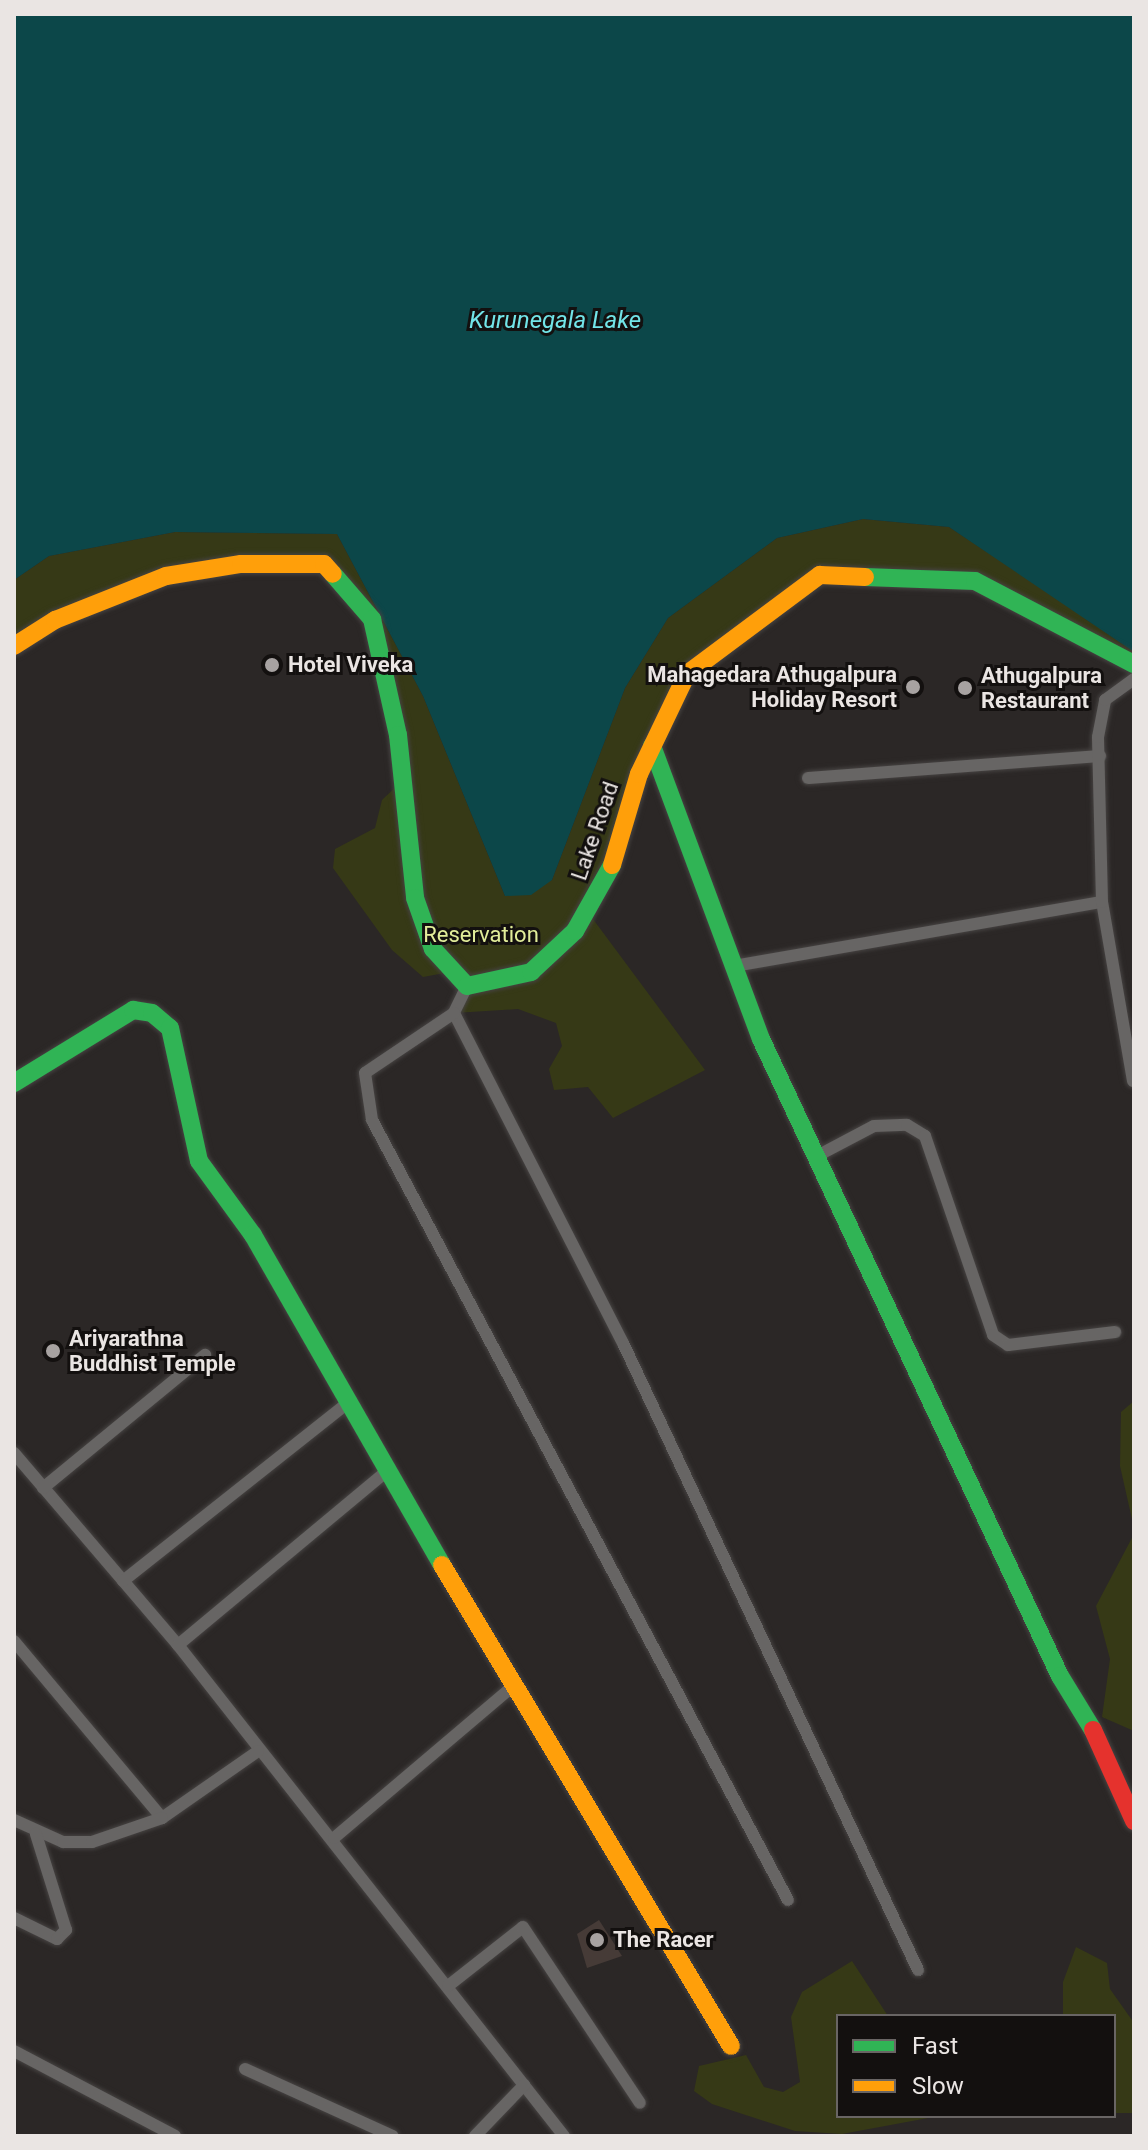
<!DOCTYPE html>
<html>
<head>
<meta charset="utf-8">
<style>
	body { margin:0 }
	#map { position:relative; width:1148px; height:2150px; overflow:hidden; background:#2b2726; font-family:Roboto,sans-serif }
	div>[style] { position:absolute }
	.green>* { inset:0; background:#363916 }
	.water>* { inset:0; background:#0c4749 }
	.building>* { inset:0; background:#463b37 }
	.roads { filter:drop-shadow(0 0 2px #464342) drop-shadow(0 0 2px #464342) }
	.street>* { height:12px; margin:-6px; padding:0 6px; transform-origin:6px; border-radius:6px; background:#676564 }
	.fast>* { height:18px; margin:-9px; padding:0 9px; transform-origin:9px; border-radius:9px; background:#30b455 }
	.slow>* { height:18px; margin:-9px; padding:0 9px; transform-origin:9px; border-radius:9px; background:#ff9f0a }
	.jam>* { height:18px; margin:-9px; padding:0 9px; transform-origin:9px; border-radius:9px; background:#e5322d }
	.dots>* { width:22px; height:22px; translate:-50% -50%; box-sizing:border-box; border:4px solid #13100f; border-radius:50% }
	span { translate:-50% -50%; white-space:nowrap; text-align:center; line-height:1.15; -webkit-text-stroke:6px #13100f; paint-order:stroke }
	.poi-label { font-size:22px; color:#eae5e3; font-weight:700 }
	.left { translate:0 -50%; text-align:left }
	.right { translate:-100% -50%; text-align:right }
	.street-label { font-size:22px; color:#eae5e3 }
	.park-label { font-size:22px; color:#e2ed9a }
	.water-label { font-size:24px; color:#72e5e8; font-style:italic }
	.frame { position:absolute; inset:0; border:16px solid #eae5e3; pointer-events:none }
	.legend { position:absolute; left:836px; top:2014px; width:280px; height:104px; box-sizing:border-box; background:#13100f; border:2px solid #696564; margin:0; padding:10px 14px; list-style:none; font-size:24px; color:#eae5e3 }
	.legend li { display:flex; align-items:center; gap:16px; height:40px }
	.legend b { width:40px; border:2px solid #696564 }
</style>
</head>
<body>
<div id="map">
	<div class="green">
		<div style="clip-path:polygon(863px 519px,949px 527px,1111px 634px,1134px 652px,1134px 664px,975px 581px,820px 575px,687px 674px,590px 915px,705px 1070px,613px 1118px,588px 1087px,554px 1090px,549px 1069px,562px 1046px,556px 1023px,518px 1009px,454px 1013px,467px 986px,450px 972px,423px 977px,392px 950px,333px 868px,335px 849px,375px 828px,382px 800px,404px 779px,372px 619px,324px 564px,166px 576px,14px 646px,14px 580px,49px 556px,175px 532px,337px 534px,423px 696px,505px 896px,552px 880px,625px 688px,668px 618px,777px 538px)"></div>
		<div style="clip-path:polygon(1134px 1401px,1134px 1528px,1120px 1466px,1121px 1412px)"></div>
		<div style="clip-path:polygon(1134px 1534px,1134px 1731px,1102px 1717px,1110px 1659px,1096px 1606px)"></div>
		<div style="clip-path:polygon(1076px 1947px,1107px 1963px,1110px 1989px,1134px 2023px,1134px 2113px,1114px 2113px,1114px 2016px,1063px 2016px,1063px 1982px)"></div>
		<div style="clip-path:polygon(852px 1961px,888px 2016px,838px 2016px,838px 2116px,939px 2116px,842px 2134px,795px 2131px,712px 2104px,694px 2091px,699px 2066px,746px 2055px,764px 2087px,783px 2092px,800px 2082px,791px 2017px,802px 1992px)"></div>
	</div>
	<div class="water">
		<div style="clip-path:polygon(14px 14px,1134px 14px,1134px 652px,949px 527px,863px 519px,777px 538px,668px 618px,625px 688px,552px 880px,531px 895px,505px 896px,423px 696px,337px 534px,175px 532px,49px 556px,14px 580px)"></div>
	</div>
	<div class="building">
		<div style="clip-path:polygon(599px 1920px,622px 1956px,587px 1968px,577px 1934px)"></div>
	</div>
	<div class="roads">
		<div class="street">
			<div style="left:808px;top:778px;width:293px;rotate:-4.3deg"></div>
			<div style="left:740px;top:965px;width:367px;rotate:-9.9deg"></div>
			<div style="left:467px;top:986px;width:30px;rotate:116deg"></div>
			<div style="left:454px;top:1013px;width:371px;rotate:62.9deg"></div>
			<div style="left:623px;top:1343px;width:693px;rotate:64.8deg"></div>
			<div style="left:454px;top:1013px;width:107px;rotate:146deg"></div>
			<div style="left:365px;top:1073px;width:48px;rotate:81.5deg"></div>
			<div style="left:372px;top:1120px;width:884px;rotate:61.93deg"></div>
			<div style="left:1133px;top:1081px;width:182px;rotate:-99.8deg"></div>
			<div style="left:1102px;top:902px;width:165px;rotate:-91.4deg"></div>
			<div style="left:1098px;top:737px;width:38px;rotate:-79deg"></div>
			<div style="left:1105px;top:700px;width:36px;rotate:-36deg"></div>
			<div style="left:817px;top:1156px;width:64px;rotate:-27.8deg"></div>
			<div style="left:874px;top:1126px;width:33px;rotate:-2deg"></div>
			<div style="left:907px;top:1125px;width:21px;rotate:31deg"></div>
			<div style="left:925px;top:1136px;width:210px;rotate:71.1deg"></div>
			<div style="left:993px;top:1335px;width:18px;rotate:34deg"></div>
			<div style="left:1008px;top:1345px;width:108px;rotate:-6.9deg"></div>
			<div style="left:14px;top:1453px;width:253px;rotate:49.5deg"></div>
			<div style="left:178px;top:1645px;width:625px;rotate:51.83deg"></div>
			<div style="left:43px;top:1488px;width:210px;rotate:-39.4deg"></div>
			<div style="left:123px;top:1581px;width:285px;rotate:-38.4deg"></div>
			<div style="left:14px;top:1641px;width:231px;rotate:50.1deg"></div>
			<div style="left:162px;top:1818px;width:117px;rotate:-34.9deg"></div>
			<div style="left:178px;top:1645px;width:272px;rotate:-39.8deg"></div>
			<div style="left:14px;top:1820px;width:54px;rotate:24.2deg"></div>
			<div style="left:63px;top:1842px;width:29px"></div>
			<div style="left:92px;top:1842px;width:74px;rotate:-18.9deg"></div>
			<div style="left:334px;top:1838px;width:233px;rotate:-40.3deg"></div>
			<div style="left:14px;top:1918px;width:48px;rotate:26deg"></div>
			<div style="left:57px;top:1939px;width:13px;rotate:-45deg"></div>
			<div style="left:66px;top:1930px;width:101px;rotate:-107.4deg"></div>
			<div style="left:448px;top:1986px;width:95px;rotate:-38.2deg"></div>
			<div style="left:523px;top:1927px;width:211px;rotate:56.4deg"></div>
			<div style="left:14px;top:2051px;width:182px;rotate:27.8deg"></div>
			<div style="left:245px;top:2069px;width:162px;rotate:24.4deg"></div>
			<div style="left:475px;top:2136px;width:71px;rotate:-46.1deg"></div>
		</div>
		<div class="fast">
			<div style="left:333px;top:574px;width:60px;rotate:49.1deg"></div>
			<div style="left:372px;top:619px;width:119px;rotate:77.4deg"></div>
			<div style="left:398px;top:735px;width:164px;rotate:84deg"></div>
			<div style="left:415px;top:898px;width:54px;rotate:70.6deg"></div>
			<div style="left:433px;top:949px;width:50px;rotate:47.4deg"></div>
			<div style="left:467px;top:986px;width:66px;rotate:-12.3deg"></div>
			<div style="left:531px;top:972px;width:60px;rotate:-43deg"></div>
			<div style="left:575px;top:931px;width:76px;rotate:-60.7deg"></div>
			<div style="left:865px;top:577px;width:110px;rotate:2.1deg"></div>
			<div style="left:975px;top:581px;width:179px;rotate:27.6deg"></div>
			<div style="left:652px;top:746px;width:313px;rotate:69.6deg"></div>
			<div style="left:761px;top:1039px;width:704px;rotate:64.86deg"></div>
			<div style="left:1060px;top:1676px;width:63px;rotate:58.6deg"></div>
			<div style="left:14px;top:1083px;width:140px;rotate:-31.5deg"></div>
			<div style="left:133px;top:1010px;width:19px;rotate:9deg"></div>
			<div style="left:152px;top:1013px;width:23px;rotate:40deg"></div>
			<div style="left:170px;top:1028px;width:136px;rotate:77.7deg"></div>
			<div style="left:199px;top:1161px;width:92px;rotate:53.9deg"></div>
			<div style="left:253px;top:1235px;width:380px;rotate:60.2deg"></div>
		</div>
		<div class="slow">
			<div style="left:14px;top:646px;width:49px;rotate:-32.4deg"></div>
			<div style="left:55px;top:620px;width:119px;rotate:-21.6deg"></div>
			<div style="left:166px;top:576px;width:76px;rotate:-9.1deg"></div>
			<div style="left:241px;top:564px;width:83px"></div>
			<div style="left:324px;top:564px;width:13px;rotate:48deg"></div>
			<div style="left:612px;top:865px;width:95px;rotate:-73.5deg"></div>
			<div style="left:639px;top:774px;width:111px;rotate:-64.4deg"></div>
			<div style="left:687px;top:674px;width:166px;rotate:-36.7deg"></div>
			<div style="left:820px;top:575px;width:45px;rotate:2.5deg"></div>
			<div style="left:442px;top:1565px;width:561px;rotate:59deg"></div>
		</div>
		<div class="jam">
			<div style="left:1093px;top:1730px;width:100px;rotate:65.7deg"></div>
		</div>
	</div>
	<div class="dots">
		<div style="left:272px;top:665px;background:#a7a2a1"></div>
		<div style="left:913px;top:687px;background:#a7a2a1"></div>
		<div style="left:965px;top:688px;background:#a7a2a1"></div>
		<div style="left:53px;top:1351px;background:#a7a2a1"></div>
		<div style="left:597px;top:1940px;background:#a7a2a1"></div>
	</div>
	<div class="poi-label">
		<span class="left" style="left:288px;top:665px">Hotel Viveka</span>
		<span class="right" style="left:897px;top:687px">Mahagedara Athugalpura<br>Holiday Resort</span>
		<span class="left" style="left:981px;top:688px">Athugalpura<br>Restaurant</span>
		<span class="left" style="left:69px;top:1351px">Ariyarathna<br>Buddhist Temple</span>
		<span class="left" style="left:613px;top:1940px">The Racer</span>
	</div>
	<div class="street-label">
		<span style="left:595px;top:831px;rotate:-71deg">Lake Road</span>
	</div>
	<div class="park-label">
		<span style="left:481px;top:935px">Reservation</span>
	</div>
	<div class="water-label">
		<span style="left:555px;top:321px">Kurunegala Lake</span>
	</div>
	<div class="frame"></div>
	<ul class="legend">
	<li><b style="height:10px;background:#30b455"></b>Fast</li>
	<li><b style="height:10px;background:#ff9f0a"></b>Slow</li>
	</ul>
</div>
</body>
</html>
